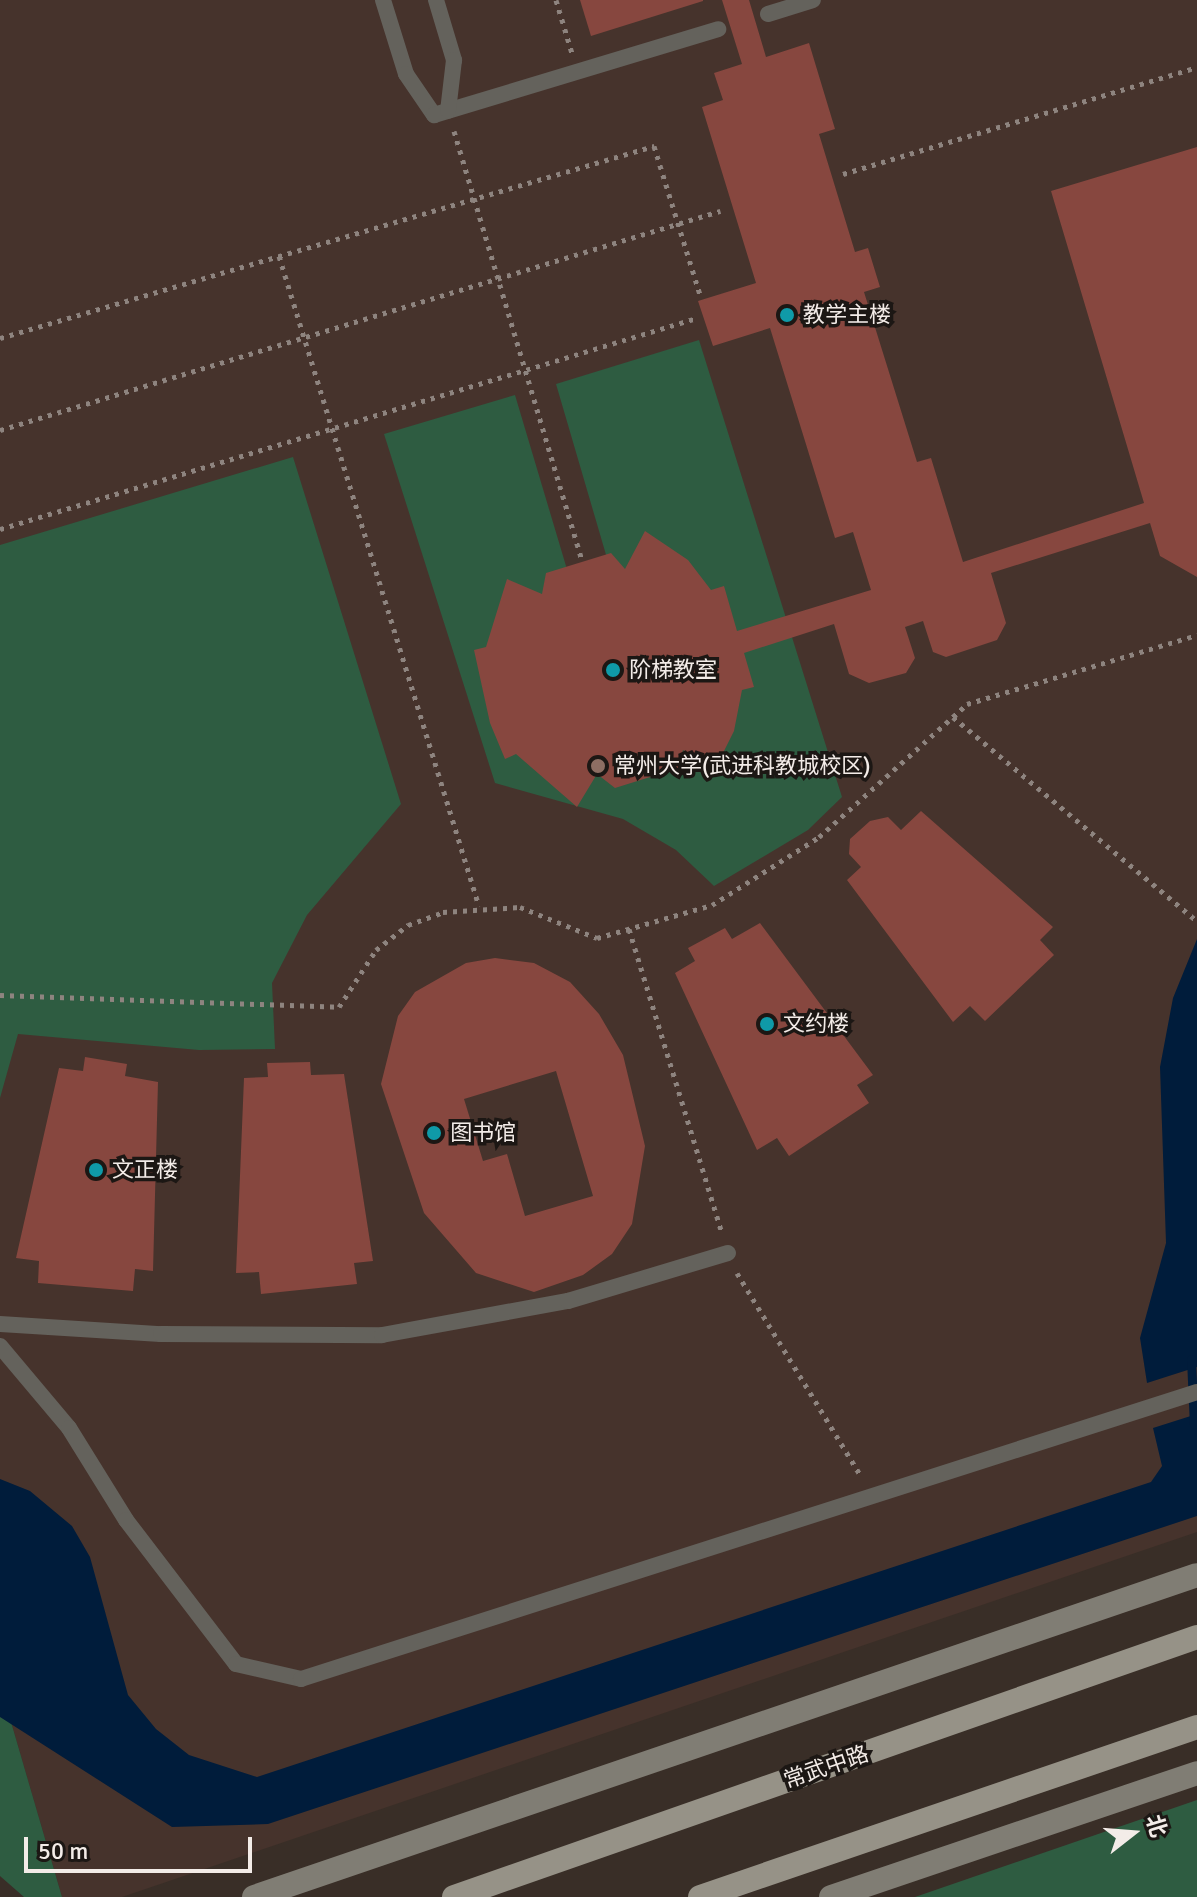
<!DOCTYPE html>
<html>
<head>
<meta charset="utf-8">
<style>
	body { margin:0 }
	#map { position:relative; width:1197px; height:1897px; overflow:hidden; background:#392e27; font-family:Signika,"Noto Sans SC",sans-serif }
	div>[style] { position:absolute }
	.education>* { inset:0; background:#46332c }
	.green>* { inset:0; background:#2e5c41 }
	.water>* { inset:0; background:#001c3b }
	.stream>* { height:9px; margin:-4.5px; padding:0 4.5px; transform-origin:4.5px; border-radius:4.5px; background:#001c3b }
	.building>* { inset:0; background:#87473f }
	.path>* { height:5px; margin-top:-2.5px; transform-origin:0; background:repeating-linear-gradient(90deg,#8e847f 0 4px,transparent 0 10px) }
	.lane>* { height:16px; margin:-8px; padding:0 8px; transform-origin:8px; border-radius:8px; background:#64625c }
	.secondary>* { height:24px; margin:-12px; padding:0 12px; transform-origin:12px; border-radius:12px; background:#807d74 }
	.primary>* { height:24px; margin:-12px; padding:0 12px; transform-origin:12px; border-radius:12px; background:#969287 }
	.dots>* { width:22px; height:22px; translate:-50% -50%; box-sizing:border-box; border:4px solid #1c1714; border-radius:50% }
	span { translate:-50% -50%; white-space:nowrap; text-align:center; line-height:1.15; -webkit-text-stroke:7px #1c1714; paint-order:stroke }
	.poi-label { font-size:22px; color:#f3ece8 }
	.left { translate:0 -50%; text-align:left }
	.street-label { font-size:22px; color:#f3ece8 }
	.north { position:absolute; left:1093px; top:1793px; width:80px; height:80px; -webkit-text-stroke:6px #1c1714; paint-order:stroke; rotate:73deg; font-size:22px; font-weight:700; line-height:32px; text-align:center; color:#f3ece8 }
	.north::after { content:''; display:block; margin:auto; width:28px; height:36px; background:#f3ece8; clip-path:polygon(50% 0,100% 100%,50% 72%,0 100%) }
	.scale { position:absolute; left:24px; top:1837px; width:228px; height:36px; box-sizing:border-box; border:4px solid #f3ece8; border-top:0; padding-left:10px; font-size:24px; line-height:28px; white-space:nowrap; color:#f3ece8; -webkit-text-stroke:6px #1c1714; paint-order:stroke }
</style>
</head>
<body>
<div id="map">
	<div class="education">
		<div style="clip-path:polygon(0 0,1197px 0,1197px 1532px,122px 1897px,62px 1897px,0 1684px)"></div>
	</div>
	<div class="green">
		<div style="clip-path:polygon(699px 340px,842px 797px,808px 830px,714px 886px,676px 850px,623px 819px,495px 783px,384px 434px,515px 395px,569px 576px,609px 565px,556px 384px)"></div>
		<div style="clip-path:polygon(293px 457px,401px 804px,307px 915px,272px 983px,275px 1049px,199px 1050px,18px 1034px,0 1098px,0 545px)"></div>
		<div style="clip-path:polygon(0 1684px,62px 1897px,24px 1897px,0 1876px)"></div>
		<div style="clip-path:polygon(1197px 1800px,1197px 1897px,915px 1897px)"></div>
	</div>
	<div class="water">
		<div style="clip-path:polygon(1197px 939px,1197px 1367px,1147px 1383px,1140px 1338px,1166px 1243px,1160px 1067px,1173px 998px)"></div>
		<div style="clip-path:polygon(1197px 1414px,1197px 1516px,268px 1824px,172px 1827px,0 1717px,0 1479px,30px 1491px,72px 1526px,90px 1557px,128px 1695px,156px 1729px,189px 1755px,257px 1777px,1151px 1482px,1162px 1466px,1153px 1428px)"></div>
	</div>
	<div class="stream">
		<div style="left:1191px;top:1359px;width:65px;rotate:87.4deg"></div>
	</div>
	<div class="building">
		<div style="clip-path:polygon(580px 0,703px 0,703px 1px,591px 36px)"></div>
		<div style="clip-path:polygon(722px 0,749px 0,766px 57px,809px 43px,835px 129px,819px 134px,855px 252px,868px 248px,880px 287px,864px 292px,917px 462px,931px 458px,963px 562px,1144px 503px,1051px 191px,1197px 147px,1197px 577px,1160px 556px,1150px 523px,991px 573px,1006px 623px,997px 640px,946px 657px,933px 652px,923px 621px,905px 627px,915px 658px,906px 673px,869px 683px,849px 674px,834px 624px,744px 653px,754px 687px,742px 690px,734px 731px,715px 769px,683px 750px,679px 768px,615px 788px,597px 774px,577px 807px,516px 754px,505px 759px,490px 723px,474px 650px,486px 647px,507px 579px,542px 594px,546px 573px,611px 553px,625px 569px,645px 531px,688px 560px,711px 590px,724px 586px,737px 631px,871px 590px,853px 532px,835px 538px,770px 328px,713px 346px,698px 301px,756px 283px,702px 107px,723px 100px,714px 73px,742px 64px)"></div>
		<div style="clip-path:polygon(921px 811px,1053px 927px,1040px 940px,1054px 955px,985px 1021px,970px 1006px,953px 1022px,847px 880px,861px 867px,849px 854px,850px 839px,870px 821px,888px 817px,901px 830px)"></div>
		<div style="clip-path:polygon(760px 923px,873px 1075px,857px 1085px,869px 1103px,789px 1156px,777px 1138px,757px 1150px,675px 973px,695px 961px,688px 948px,725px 928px,732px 939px)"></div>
		<div style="clip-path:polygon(evenodd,495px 958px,534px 963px,570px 982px,599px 1014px,623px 1055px,645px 1146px,632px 1224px,612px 1254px,583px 1275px,534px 1292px,476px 1273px,424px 1213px,381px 1084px,398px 1016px,415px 992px,466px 963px,495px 958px,556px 1071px,593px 1196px,525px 1216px,507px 1154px,483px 1161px,464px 1099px,556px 1071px)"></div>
		<div style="clip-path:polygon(85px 1057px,127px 1064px,125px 1076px,158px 1082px,153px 1271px,135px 1269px,133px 1291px,38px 1283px,39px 1261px,16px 1258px,59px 1068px,83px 1071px)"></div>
		<div style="clip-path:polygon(310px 1062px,311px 1075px,344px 1074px,373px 1261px,354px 1263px,357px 1284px,261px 1294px,259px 1272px,236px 1273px,244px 1078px,268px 1077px,267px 1063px)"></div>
	</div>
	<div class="path">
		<div style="left:556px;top:0;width:55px;rotate:73.2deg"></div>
		<div style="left:454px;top:131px;width:445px;rotate:73.4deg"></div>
		<div style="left:843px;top:174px;width:370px;rotate:-16.8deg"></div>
		<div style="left:279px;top:256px;width:680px;rotate:72.9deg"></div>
		<div style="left:0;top:338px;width:682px;rotate:-16.36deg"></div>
		<div style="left:654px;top:146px;width:156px;rotate:72.8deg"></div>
		<div style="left:0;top:430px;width:753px;rotate:-16.92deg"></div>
		<div style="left:0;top:529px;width:725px;rotate:-16.84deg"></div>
		<div style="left:953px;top:717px;width:318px;rotate:39.9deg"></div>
		<div style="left:629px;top:929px;width:319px;rotate:73deg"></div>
		<div style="left:0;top:995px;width:339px;rotate:2deg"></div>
		<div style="left:339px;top:1007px;width:68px;rotate:-57deg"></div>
		<div style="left:376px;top:950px;width:41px;rotate:-38deg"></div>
		<div style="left:408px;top:925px;width:37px;rotate:-20deg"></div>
		<div style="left:443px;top:912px;width:77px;rotate:-3.7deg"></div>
		<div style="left:520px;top:907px;width:83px;rotate:21.9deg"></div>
		<div style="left:597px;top:938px;width:120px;rotate:-16deg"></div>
		<div style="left:712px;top:905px;width:127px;rotate:-32.4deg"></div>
		<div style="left:819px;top:837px;width:199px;rotate:-41.9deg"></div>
		<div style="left:967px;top:704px;width:240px;rotate:-16.7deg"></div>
		<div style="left:737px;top:1273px;width:238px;rotate:58.6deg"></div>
	</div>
	<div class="lane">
		<div style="left:383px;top:0;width:77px;rotate:72.7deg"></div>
		<div style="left:406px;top:74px;width:50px;rotate:55.7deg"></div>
		<div style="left:434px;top:115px;width:297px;rotate:-16.8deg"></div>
		<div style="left:436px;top:0;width:63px;rotate:73.3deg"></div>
		<div style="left:454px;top:60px;width:51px;rotate:96.7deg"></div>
		<div style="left:768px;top:14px;width:47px;rotate:-17.3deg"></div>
		<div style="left:0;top:1324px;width:161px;rotate:3.6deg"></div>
		<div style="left:161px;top:1334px;width:221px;rotate:0.3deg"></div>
		<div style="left:382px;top:1335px;width:189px;rotate:-10.4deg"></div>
		<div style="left:568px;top:1301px;width:167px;rotate:-16.7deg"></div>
		<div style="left:0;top:1346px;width:107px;rotate:49.9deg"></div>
		<div style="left:69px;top:1428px;width:108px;rotate:58.2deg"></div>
		<div style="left:126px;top:1520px;width:181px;rotate:52.6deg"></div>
		<div style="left:236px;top:1664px;width:67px;rotate:13deg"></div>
		<div style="left:301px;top:1679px;width:941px;rotate:-17.76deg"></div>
	</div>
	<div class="secondary">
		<div style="left:254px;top:1897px;width:996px;rotate:-18.85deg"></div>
		<div style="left:831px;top:1897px;width:386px;rotate:-18.7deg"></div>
	</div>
	<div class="primary">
		<div style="left:454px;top:1897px;width:787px;rotate:-19.29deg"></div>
		<div style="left:700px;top:1897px;width:525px;rotate:-18.88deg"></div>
	</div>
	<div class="dots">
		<div style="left:787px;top:315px;background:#0f9aa8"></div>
		<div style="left:613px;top:670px;background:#0f9aa8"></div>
		<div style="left:598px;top:766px;background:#8d6e63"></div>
		<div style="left:767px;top:1024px;background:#0f9aa8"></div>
		<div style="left:434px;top:1133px;background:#0f9aa8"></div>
		<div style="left:96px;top:1170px;background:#0f9aa8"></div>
	</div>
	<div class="poi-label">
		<span class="left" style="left:803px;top:315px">教学主楼</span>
		<span class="left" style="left:629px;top:670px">阶梯教室</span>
		<span class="left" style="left:614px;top:766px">常州大学(武进科教城校区)</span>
		<span class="left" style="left:783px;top:1024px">文约楼</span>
		<span class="left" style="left:450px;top:1133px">图书馆</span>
		<span class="left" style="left:112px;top:1170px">文正楼</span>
	</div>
	<div class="street-label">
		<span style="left:826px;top:1767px;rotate:-19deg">常武中路</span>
	</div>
	<div class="north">北</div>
	<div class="scale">50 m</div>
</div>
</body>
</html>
